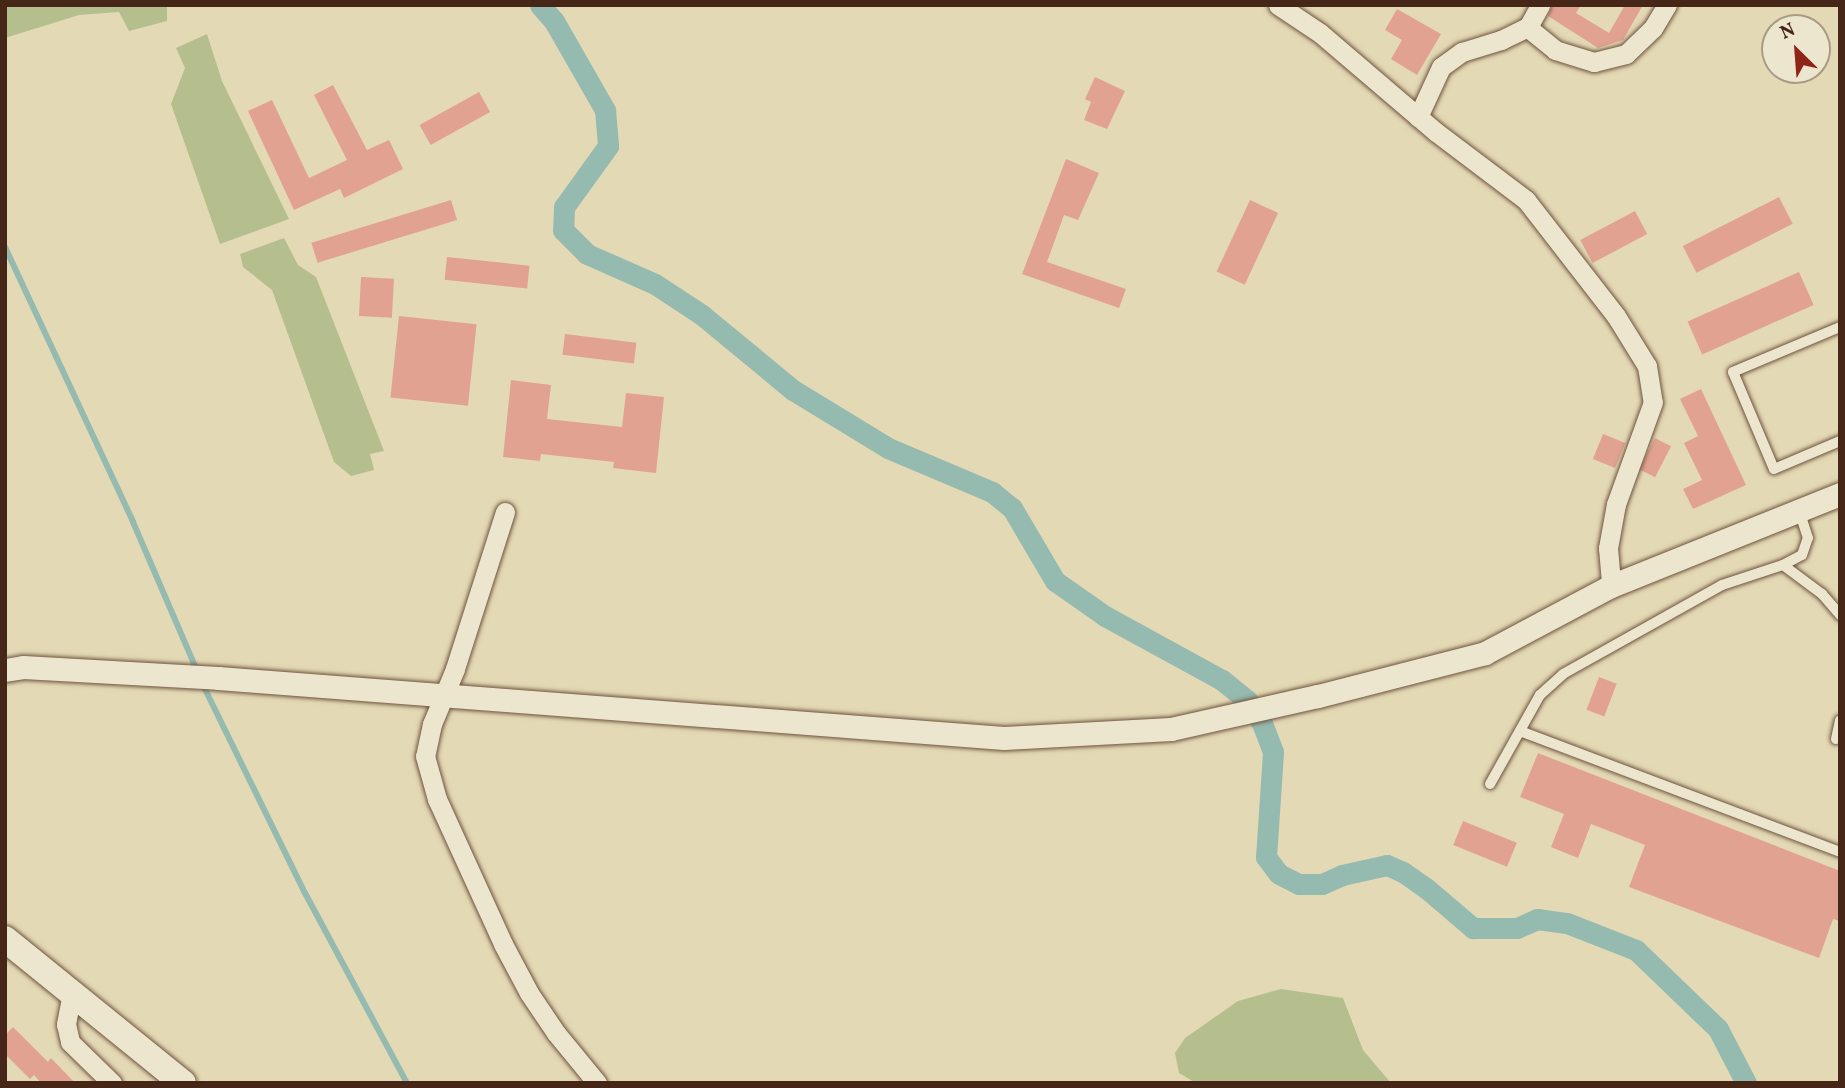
<!DOCTYPE html>
<html>
<head>
<meta charset="utf-8">
<style>
	body { margin:0 }
	#map { position:relative; width:1845px; height:1088px; overflow:hidden; background:#e4d9b5; font-family:Vollkorn,serif }
	div>[style] { position:absolute }
	.green>* { inset:0; background:#b5bf8d }
	.stream>* { height:6px; margin:-3px; padding:0 3px; transform-origin:3px; border-radius:3px; background:#95bab0 }
	.canal>* { height:21px; margin:-10.5px; padding:0 10.5px; transform-origin:10.5px; border-radius:10.5px; background:#95bab0 }
	.building>* { inset:0; background:#e2a292; transform-origin:0 0 }
	.roads { filter:drop-shadow(0 0 2px #6e533e) drop-shadow(0 0 2px #6e533e) }
	.service>* { height:10px; margin:-5px; padding:0 5px; transform-origin:5px; border-radius:5px; background:#ede6cf }
	.minor>* { height:19px; margin:-9.5px; padding:0 9.5px; transform-origin:9.5px; border-radius:9.5px; background:#ede6cf }
	.tertiary>* { height:23px; margin:-11.5px; padding:0 11.5px; transform-origin:11.5px; border-radius:11.5px; background:#ede6cf }
	.secondary>* { height:26px; margin:-13px; padding:0 13px; transform-origin:13px; border-radius:13px; background:#ede6cf }
	span { translate:-50% -50%; white-space:nowrap; text-align:center; line-height:1.15; -webkit-text-stroke:6px #ede6cf; paint-order:stroke }
	.frame { position:absolute; inset:0; border:7px solid #462616; pointer-events:none }
	.north { position:absolute; left:1761px; top:14px; width:70px; height:70px; box-sizing:border-box; background:#ede6cf; border:2px solid #aa9985; border-radius:50%; rotate:335deg; font-size:19px; font-weight:700; line-height:28px; text-align:center; color:#462616 }
	.north::after { content:''; display:block; margin:auto; width:24px; height:32px; background:#8f2418; clip-path:polygon(50% 0,100% 100%,50% 72%,0 100%) }
</style>
</head>
<body>
<div id="map">
	<div class="green">
		<div style="clip-path:polygon(5px 5px,167px 5px,167px 21px,129px 31px,119px 12px,79px 15px,5px 38px)"></div>
		<div style="clip-path:polygon(207px 34px,222px 81px,289px 219px,220px 244px,171px 104px,185px 68px,176px 48px)"></div>
		<div style="clip-path:polygon(284px 238px,298px 265px,316px 277px,384px 451px,370px 454px,374px 470px,351px 476px,334px 462px,272px 290px,243px 267px,240px 254px)"></div>
		<div style="clip-path:polygon(1281px 989px,1343px 998px,1363px 1050px,1391px 1083px,1196px 1083px,1179px 1073px,1175px 1053px,1185px 1038px,1238px 1001px)"></div>
	</div>
	<div class="stream">
		<div style="left:5px;top:247px;width:303px;rotate:65deg"></div>
		<div style="left:133px;top:522px;width:164px;rotate:66.7deg"></div>
		<div style="left:202px;top:683px;width:234px;rotate:63.9deg"></div>
		<div style="left:305px;top:893px;width:216px;rotate:61.8deg"></div>
	</div>
	<div class="canal">
		<div style="left:540px;top:5px;width:21px;rotate:49deg"></div>
		<div style="left:554px;top:21px;width:103px;rotate:60.2deg"></div>
		<div style="left:605px;top:110px;width:36px;rotate:85deg"></div>
		<div style="left:608px;top:146px;width:75px;rotate:125.8deg"></div>
		<div style="left:564px;top:207px;width:23px;rotate:92deg"></div>
		<div style="left:563px;top:230px;width:34px;rotate:45deg"></div>
		<div style="left:587px;top:254px;width:74px;rotate:23.8deg"></div>
		<div style="left:655px;top:284px;width:56px;rotate:33.4deg"></div>
		<div style="left:702px;top:315px;width:118px;rotate:39.5deg"></div>
		<div style="left:793px;top:390px;width:111px;rotate:31.4deg"></div>
		<div style="left:888px;top:448px;width:113px;rotate:22.9deg"></div>
		<div style="left:992px;top:492px;width:26px;rotate:39deg"></div>
		<div style="left:1012px;top:508px;width:85px;rotate:59.5deg"></div>
		<div style="left:1055px;top:581px;width:61px;rotate:35deg"></div>
		<div style="left:1105px;top:616px;width:133px;rotate:28.7deg"></div>
		<div style="left:1222px;top:680px;width:32px;rotate:39deg"></div>
		<div style="left:1247px;top:700px;width:27px;rotate:57deg"></div>
		<div style="left:1262px;top:723px;width:31px;rotate:69deg"></div>
		<div style="left:1273px;top:752px;width:105px;rotate:93.8deg"></div>
		<div style="left:1266px;top:857px;width:21px;rotate:53deg"></div>
		<div style="left:1279px;top:874px;width:22px;rotate:27deg"></div>
		<div style="left:1299px;top:884px;width:23px"></div>
		<div style="left:1322px;top:884px;width:22px;rotate:-24deg"></div>
		<div style="left:1342px;top:875px;width:46px;rotate:-12.5deg"></div>
		<div style="left:1387px;top:865px;width:17px;rotate:24deg"></div>
		<div style="left:1403px;top:872px;width:28px;rotate:35deg"></div>
		<div style="left:1426px;top:888px;width:62px;rotate:40.4deg"></div>
		<div style="left:1473px;top:928px;width:44px"></div>
		<div style="left:1517px;top:928px;width:22px;rotate:-24deg"></div>
		<div style="left:1537px;top:919px;width:30px;rotate:8deg"></div>
		<div style="left:1567px;top:923px;width:74px;rotate:21.4deg"></div>
		<div style="left:1636px;top:950px;width:114px;rotate:43.9deg"></div>
		<div style="left:1718px;top:1029px;width:61px;rotate:62.6deg"></div>
	</div>
	<div class="building">
		<div style="clip-path:polygon(1552px 5px,1581px 5px,1576px 13px,1609px 33px,1625px 5px,1643px 5px,1623px 40px,1598px 48px,1548px 16px)"></div>
		<div style="clip-path:polygon(1397px 9px,1441px 34px,1417px 75px,1391px 59px,1402px 40px,1385px 30px)"></div>
		<div style="clip-path:polygon(1095px 77px,1125px 91px,1107px 129px,1084px 120px,1091px 102px,1085px 99px)"></div>
		<div style="clip-path:polygon(333px 85px,367px 150px,389px 140px,403px 169px,344px 198px,340px 189px,294px 210px,248px 111px,272px 100px,309px 178px,347px 160px,314px 95px)"></div>
		<div style="left:479px;top:92px;width:23px;height:68px;rotate:61deg"></div>
		<div style="clip-path:polygon(1066px 159px,1099px 173px,1078px 220px,1064px 215px,1047px 262px,1126px 289px,1119px 308px,1022px 274px)"></div>
		<div style="left:1779px;top:197px;width:30px;height:108px;rotate:63deg"></div>
		<div style="left:451px;top:200px;width:21px;height:146px;rotate:73deg"></div>
		<div style="left:1250px;top:200px;width:31px;height:79px;rotate:25deg"></div>
		<div style="left:1635px;top:211px;width:26px;height:62px;rotate:62deg"></div>
		<div style="left:447px;top:257px;width:83px;height:23px;rotate:6deg"></div>
		<div style="left:1799px;top:272px;width:36px;height:122px;rotate:66deg"></div>
		<div style="left:361px;top:277px;width:33px;height:39px;rotate:3deg"></div>
		<div style="left:399px;top:316px;width:78px;height:82px;rotate:6deg"></div>
		<div style="left:565px;top:334px;width:72px;height:21px;rotate:7deg"></div>
		<div style="clip-path:polygon(511px 380px,551px 385px,547px 419px,622px 427px,626px 393px,664px 397px,656px 473px,613px 468px,614px 462px,541px 454px,540px 461px,503px 457px)"></div>
		<div style="clip-path:polygon(1701px 389px,1746px 485px,1693px 509px,1683px 489px,1702px 480px,1684px 443px,1698px 436px,1680px 399px)"></div>
		<div style="left:1603px;top:434px;width:24px;height:27px;rotate:22deg"></div>
		<div style="left:1655px;top:438px;width:18px;height:35px;rotate:27deg"></div>
		<div style="left:1599px;top:677px;width:19px;height:35px;rotate:21deg"></div>
		<div style="clip-path:polygon(1538px 753px,1840px 871px,1840px 921px,1833px 919px,1819px 958px,1629px 887px,1645px 845px,1591px 824px,1578px 858px,1551px 847px,1564px 814px,1520px 797px)"></div>
		<div style="left:1463px;top:821px;width:58px;height:26px;rotate:22deg"></div>
		<div style="clip-path:polygon(13px 1027px,48px 1062px,51px 1058px,75px 1083px,41px 1083px,34px 1075px,30px 1079px,5px 1054px,5px 1035px)"></div>
	</div>
	<div class="roads">
		<div class="service">
			<div style="left:1840px;top:327px;width:116px;rotate:157.2deg"></div>
			<div style="left:1733px;top:372px;width:105px;rotate:67.1deg"></div>
			<div style="left:1774px;top:469px;width:72px;rotate:-23deg"></div>
			<div style="left:1783px;top:565px;width:49px;rotate:36.6deg"></div>
			<div style="left:1822px;top:594px;width:28px;rotate:49deg"></div>
			<div style="left:1520px;top:731px;width:342px;rotate:20.7deg"></div>
			<div style="left:1836px;top:739px;width:19px;rotate:-78deg"></div>
			<div style="left:1490px;top:784px;width:102px;rotate:-60.7deg"></div>
			<div style="left:1540px;top:695px;width:31px;rotate:-42deg"></div>
			<div style="left:1563px;top:674px;width:182px;rotate:-29.2deg"></div>
			<div style="left:1722px;top:585px;width:64px;rotate:-18.2deg"></div>
			<div style="left:1783px;top:565px;width:21px;rotate:-28deg"></div>
			<div style="left:1802px;top:555px;width:18px;rotate:-71deg"></div>
			<div style="left:1808px;top:538px;width:28px;rotate:-108deg"></div>
		</div>
		<div class="minor">
			<div style="left:1278px;top:5px;width:50px;rotate:33.7deg"></div>
			<div style="left:1320px;top:33px;width:153px;rotate:40.5deg"></div>
			<div style="left:1436px;top:132px;width:113px;rotate:37.1deg"></div>
			<div style="left:1526px;top:200px;width:147px;rotate:52.2deg"></div>
			<div style="left:1616px;top:316px;width:59px;rotate:58.2deg"></div>
			<div style="left:1647px;top:366px;width:36px;rotate:81deg"></div>
			<div style="left:1653px;top:402px;width:109px;rotate:109.9deg"></div>
			<div style="left:1616px;top:504px;width:45px;rotate:100.3deg"></div>
			<div style="left:1608px;top:548px;width:38px;rotate:85deg"></div>
			<div style="left:1527px;top:27px;width:36px;rotate:39deg"></div>
			<div style="left:1555px;top:50px;width:41px;rotate:17.1deg"></div>
			<div style="left:1594px;top:62px;width:33px;rotate:-14deg"></div>
			<div style="left:1626px;top:54px;width:37px;rotate:-44deg"></div>
			<div style="left:1653px;top:28px;width:27px;rotate:-59deg"></div>
			<div style="left:1418px;top:117px;width:55px;rotate:-65.3deg"></div>
			<div style="left:1441px;top:67px;width:26px;rotate:-36deg"></div>
			<div style="left:1462px;top:52px;width:41px;rotate:-17.1deg"></div>
			<div style="left:1501px;top:40px;width:30px;rotate:-26deg"></div>
			<div style="left:1528px;top:27px;width:25px;rotate:-61deg"></div>
			<div style="left:505px;top:512px;width:165px;rotate:107.7deg"></div>
			<div style="left:455px;top:669px;width:60px;rotate:112.7deg"></div>
			<div style="left:432px;top:724px;width:33px;rotate:102deg"></div>
			<div style="left:425px;top:756px;width:45px;rotate:74.4deg"></div>
			<div style="left:437px;top:799px;width:159px;rotate:65.5deg"></div>
			<div style="left:503px;top:944px;width:55px;rotate:62deg"></div>
			<div style="left:529px;top:993px;width:48px;rotate:56deg"></div>
			<div style="left:556px;top:1033px;width:65px;rotate:50.6deg"></div>
			<div style="left:72px;top:993px;width:32px;rotate:101deg"></div>
			<div style="left:66px;top:1024px;width:18px;rotate:77deg"></div>
			<div style="left:70px;top:1042px;width:59px;rotate:44.3deg"></div>
		</div>
		<div class="tertiary">
			<div style="left:5px;top:670px;width:18px;rotate:-9deg"></div>
			<div style="left:23px;top:667px;width:195px;rotate:3.2deg"></div>
			<div style="left:218px;top:678px;width:788px;rotate:4.37deg"></div>
			<div style="left:1004px;top:738px;width:167px;rotate:-3.1deg"></div>
			<div style="left:1171px;top:729px;width:151px;rotate:-12.7deg"></div>
			<div style="left:1318px;top:696px;width:172px;rotate:-14.4deg"></div>
			<div style="left:1485px;top:653px;width:143px;rotate:-28deg"></div>
			<div style="left:1611px;top:586px;width:247px;rotate:-21.9deg"></div>
		</div>
		<div class="secondary">
			<div style="left:5px;top:939px;width:229px;rotate:39deg"></div>
		</div>
	</div>
	<div class="frame"></div>
	<div class="north">N</div>
</div>
</body>
</html>
